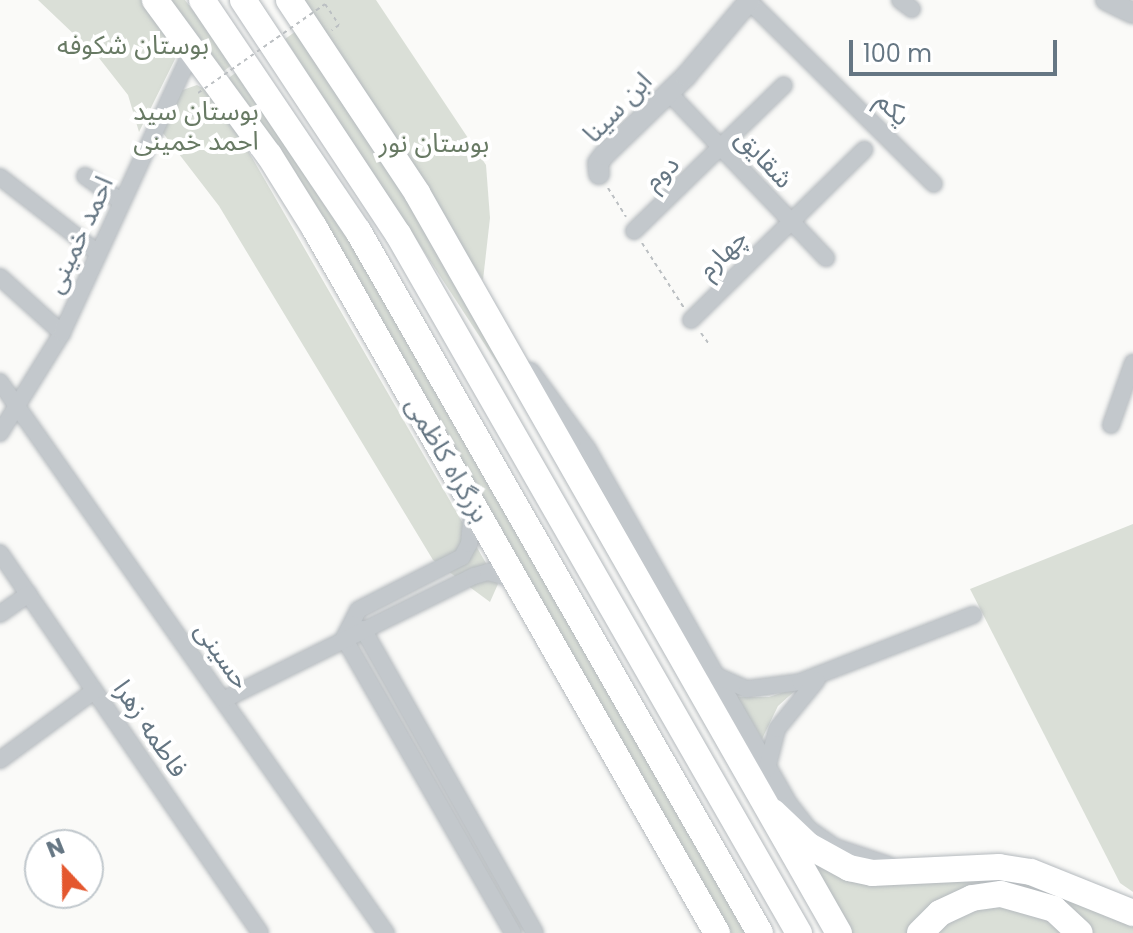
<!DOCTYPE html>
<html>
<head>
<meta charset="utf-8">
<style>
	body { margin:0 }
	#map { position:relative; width:1133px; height:933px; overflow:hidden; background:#fafaf8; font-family:Poppins,"Noto Sans Arabic",sans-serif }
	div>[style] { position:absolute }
	.green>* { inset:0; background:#dadfd7 }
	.path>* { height:2px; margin-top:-1px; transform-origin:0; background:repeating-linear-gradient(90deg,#bbbfc2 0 4px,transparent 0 8px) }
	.roads { filter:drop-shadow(0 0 2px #b5babe) drop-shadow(0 0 2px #b5babe) }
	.minor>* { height:16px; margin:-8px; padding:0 8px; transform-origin:8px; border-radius:8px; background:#c3c8cc }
	.tertiary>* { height:20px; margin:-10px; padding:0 10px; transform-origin:10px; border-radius:10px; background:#c3c8cc }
	.primary>* { height:26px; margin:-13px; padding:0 13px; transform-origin:13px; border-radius:13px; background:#fff }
	.trunk>* { height:26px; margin:-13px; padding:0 13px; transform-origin:13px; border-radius:13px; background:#fff }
	.path-bridge>* { height:2px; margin-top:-1px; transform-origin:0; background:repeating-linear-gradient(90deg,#bbbfc2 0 4px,transparent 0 8px) }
	span { translate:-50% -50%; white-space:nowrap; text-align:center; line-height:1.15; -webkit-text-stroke:8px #fff; paint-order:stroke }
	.park-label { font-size:26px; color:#687a64 }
	.street-label { font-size:26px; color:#657683 }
	.north { position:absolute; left:24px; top:829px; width:80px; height:80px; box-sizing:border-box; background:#fff; border:2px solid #c1c8cd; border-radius:50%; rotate:338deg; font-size:22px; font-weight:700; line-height:32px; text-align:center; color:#657683 }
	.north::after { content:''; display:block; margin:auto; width:28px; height:36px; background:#e4572e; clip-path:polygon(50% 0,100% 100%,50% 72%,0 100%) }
	.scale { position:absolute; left:849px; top:40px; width:208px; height:36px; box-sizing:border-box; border:4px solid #657683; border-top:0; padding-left:10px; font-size:24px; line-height:28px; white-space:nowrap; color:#657683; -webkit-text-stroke:6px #fff; paint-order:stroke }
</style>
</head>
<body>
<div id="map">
	<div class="green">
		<div style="clip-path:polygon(38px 0,142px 0,179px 51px,139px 132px,128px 95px,99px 58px)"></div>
		<div style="clip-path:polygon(165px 0,185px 0,233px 64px,220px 74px)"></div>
		<div style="clip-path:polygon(300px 0,376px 0,486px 165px,490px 218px,483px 280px)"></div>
		<div style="clip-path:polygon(299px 29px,364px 126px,527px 409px,285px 39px)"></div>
		<div style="clip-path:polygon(238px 71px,328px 203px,745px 933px,726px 933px,226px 80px)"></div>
		<div style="clip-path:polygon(197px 85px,210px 92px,239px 135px,498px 584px,490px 602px,433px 560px,219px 206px,159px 128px,177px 92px)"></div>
		<div style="clip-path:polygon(1133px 524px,1133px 892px,1120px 883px,970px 589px)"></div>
		<div style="clip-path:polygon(799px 687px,778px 706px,762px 739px,737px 697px,769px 697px)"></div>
		<div style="clip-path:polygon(801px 847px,1013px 876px,1133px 920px,1133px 933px,1092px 933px,1033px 890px,912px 933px,850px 933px)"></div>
		<div style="clip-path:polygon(987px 904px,1029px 908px,1067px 933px,930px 933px,946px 919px)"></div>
	</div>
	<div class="path">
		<div style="left:325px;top:4px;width:25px;rotate:56deg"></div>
		<div style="left:339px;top:25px;width:9px;rotate:144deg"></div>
		<div style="left:182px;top:119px;width:30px;rotate:-20deg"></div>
		<div style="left:608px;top:188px;width:34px;rotate:58deg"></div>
		<div style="left:642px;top:243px;width:77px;rotate:57.1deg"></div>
		<div style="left:701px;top:333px;width:14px;rotate:54deg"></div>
	</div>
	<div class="roads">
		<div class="minor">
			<div style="left:900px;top:0;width:15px;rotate:37deg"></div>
			<div style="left:749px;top:1px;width:260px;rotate:44.7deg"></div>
			<div style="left:669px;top:93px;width:228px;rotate:46.4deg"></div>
			<div style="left:85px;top:176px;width:45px;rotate:35.1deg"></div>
			<div style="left:0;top:177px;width:124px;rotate:37.8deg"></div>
			<div style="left:634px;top:231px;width:209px;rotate:-44.2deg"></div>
			<div style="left:0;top:277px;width:84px;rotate:42.1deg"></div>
			<div style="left:691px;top:320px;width:243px;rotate:-44.5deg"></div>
			<div style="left:531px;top:371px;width:95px;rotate:54deg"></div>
			<div style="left:587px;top:448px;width:411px;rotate:60.4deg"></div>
			<div style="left:790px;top:805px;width:31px;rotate:52deg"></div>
			<div style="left:809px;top:829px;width:32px;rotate:35deg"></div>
			<div style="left:835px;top:847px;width:57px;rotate:18.4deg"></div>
			<div style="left:0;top:382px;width:673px;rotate:54.99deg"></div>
			<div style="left:1111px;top:425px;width:66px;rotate:-70.5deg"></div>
			<div style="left:0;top:433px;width:118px;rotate:-58.2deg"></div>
			<div style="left:62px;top:333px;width:311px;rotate:-65.3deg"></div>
			<div style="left:0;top:553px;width:460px;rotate:55.6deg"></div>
			<div style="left:0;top:614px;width:35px;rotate:-35deg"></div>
			<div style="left:363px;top:629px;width:349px;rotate:60.5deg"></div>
			<div style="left:344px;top:638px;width:340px;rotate:60.2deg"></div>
			<div style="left:344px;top:638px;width:31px;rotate:-63deg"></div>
			<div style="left:358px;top:610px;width:117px;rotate:-27deg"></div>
			<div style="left:462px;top:557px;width:15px;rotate:-62deg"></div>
			<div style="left:469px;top:544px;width:35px;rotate:-85deg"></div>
			<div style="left:715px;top:675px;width:35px;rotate:24deg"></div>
			<div style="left:747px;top:689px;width:53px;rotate:-7.5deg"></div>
			<div style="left:800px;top:682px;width:186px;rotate:-21.2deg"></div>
			<div style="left:223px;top:700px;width:280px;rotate:-26.3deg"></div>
			<div style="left:474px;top:576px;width:15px;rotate:-16deg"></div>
			<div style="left:488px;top:572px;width:28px;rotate:15deg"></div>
			<div style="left:0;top:760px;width:117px;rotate:-36.3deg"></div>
			<div style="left:767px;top:769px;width:41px;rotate:-76deg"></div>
			<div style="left:777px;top:729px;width:63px;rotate:-50.8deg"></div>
		</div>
		<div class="tertiary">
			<div style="left:1106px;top:0;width:30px;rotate:26deg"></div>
			<div style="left:599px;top:174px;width:11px;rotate:-95deg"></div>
			<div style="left:598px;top:163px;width:10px;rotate:-53deg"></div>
			<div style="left:604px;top:155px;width:114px;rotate:-43.9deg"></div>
			<div style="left:686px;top:76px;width:99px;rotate:-49.9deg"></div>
		</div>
		<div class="primary">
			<div style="left:773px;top:812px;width:50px;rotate:43.4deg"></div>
			<div style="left:809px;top:846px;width:46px;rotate:28.8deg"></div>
			<div style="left:849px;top:868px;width:24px;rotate:12deg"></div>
			<div style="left:872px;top:873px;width:127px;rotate:-2.7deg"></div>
			<div style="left:999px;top:867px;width:32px;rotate:9deg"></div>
			<div style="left:1031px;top:872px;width:110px;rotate:21.9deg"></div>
			<div style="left:920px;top:933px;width:28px;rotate:-45deg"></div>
			<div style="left:940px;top:913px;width:35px;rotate:-25deg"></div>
			<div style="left:972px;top:898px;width:29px;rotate:-8deg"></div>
			<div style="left:1001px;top:894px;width:55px;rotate:15.8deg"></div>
			<div style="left:1054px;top:909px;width:35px;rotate:43deg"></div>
		</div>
		<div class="trunk">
			<div style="left:155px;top:0;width:192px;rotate:53.7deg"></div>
			<div style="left:269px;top:155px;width:85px;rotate:58deg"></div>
			<div style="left:314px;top:227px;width:813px;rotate:60.28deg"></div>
			<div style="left:202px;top:0;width:279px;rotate:56deg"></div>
			<div style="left:358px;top:231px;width:809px;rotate:60.2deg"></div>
			<div style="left:243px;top:0;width:281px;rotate:56.5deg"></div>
			<div style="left:398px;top:234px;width:806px;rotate:60.16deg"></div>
			<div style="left:289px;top:0;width:232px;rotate:56.4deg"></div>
			<div style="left:417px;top:193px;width:852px;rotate:60.31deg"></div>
		</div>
	</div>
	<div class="path-bridge">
		<div style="left:198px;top:93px;width:155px;rotate:-35deg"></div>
	</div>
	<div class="park-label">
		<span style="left:133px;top:46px">بوستان شکوفه</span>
		<span style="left:196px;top:127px">بوستان سید<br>احمد خمینی</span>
		<span style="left:434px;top:144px">بوستان نور</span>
	</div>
	<div class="street-label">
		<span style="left:618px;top:108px;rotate:-46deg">ابن سینا</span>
		<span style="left:893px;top:109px;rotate:45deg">یکم</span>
		<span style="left:764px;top:159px;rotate:47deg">شقایق</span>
		<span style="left:662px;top:173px;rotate:-43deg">دوم</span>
		<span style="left:80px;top:235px;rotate:-65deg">احمد خمینی</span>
		<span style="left:723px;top:254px;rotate:-45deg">چهارم</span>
		<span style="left:447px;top:460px;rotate:60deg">بزرگراه کاظمی</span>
		<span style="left:222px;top:656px;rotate:55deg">حسینی</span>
		<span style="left:150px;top:729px;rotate:56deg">فاطمه زهرا</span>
	</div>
	<div class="north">N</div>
	<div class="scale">100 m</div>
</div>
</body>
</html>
